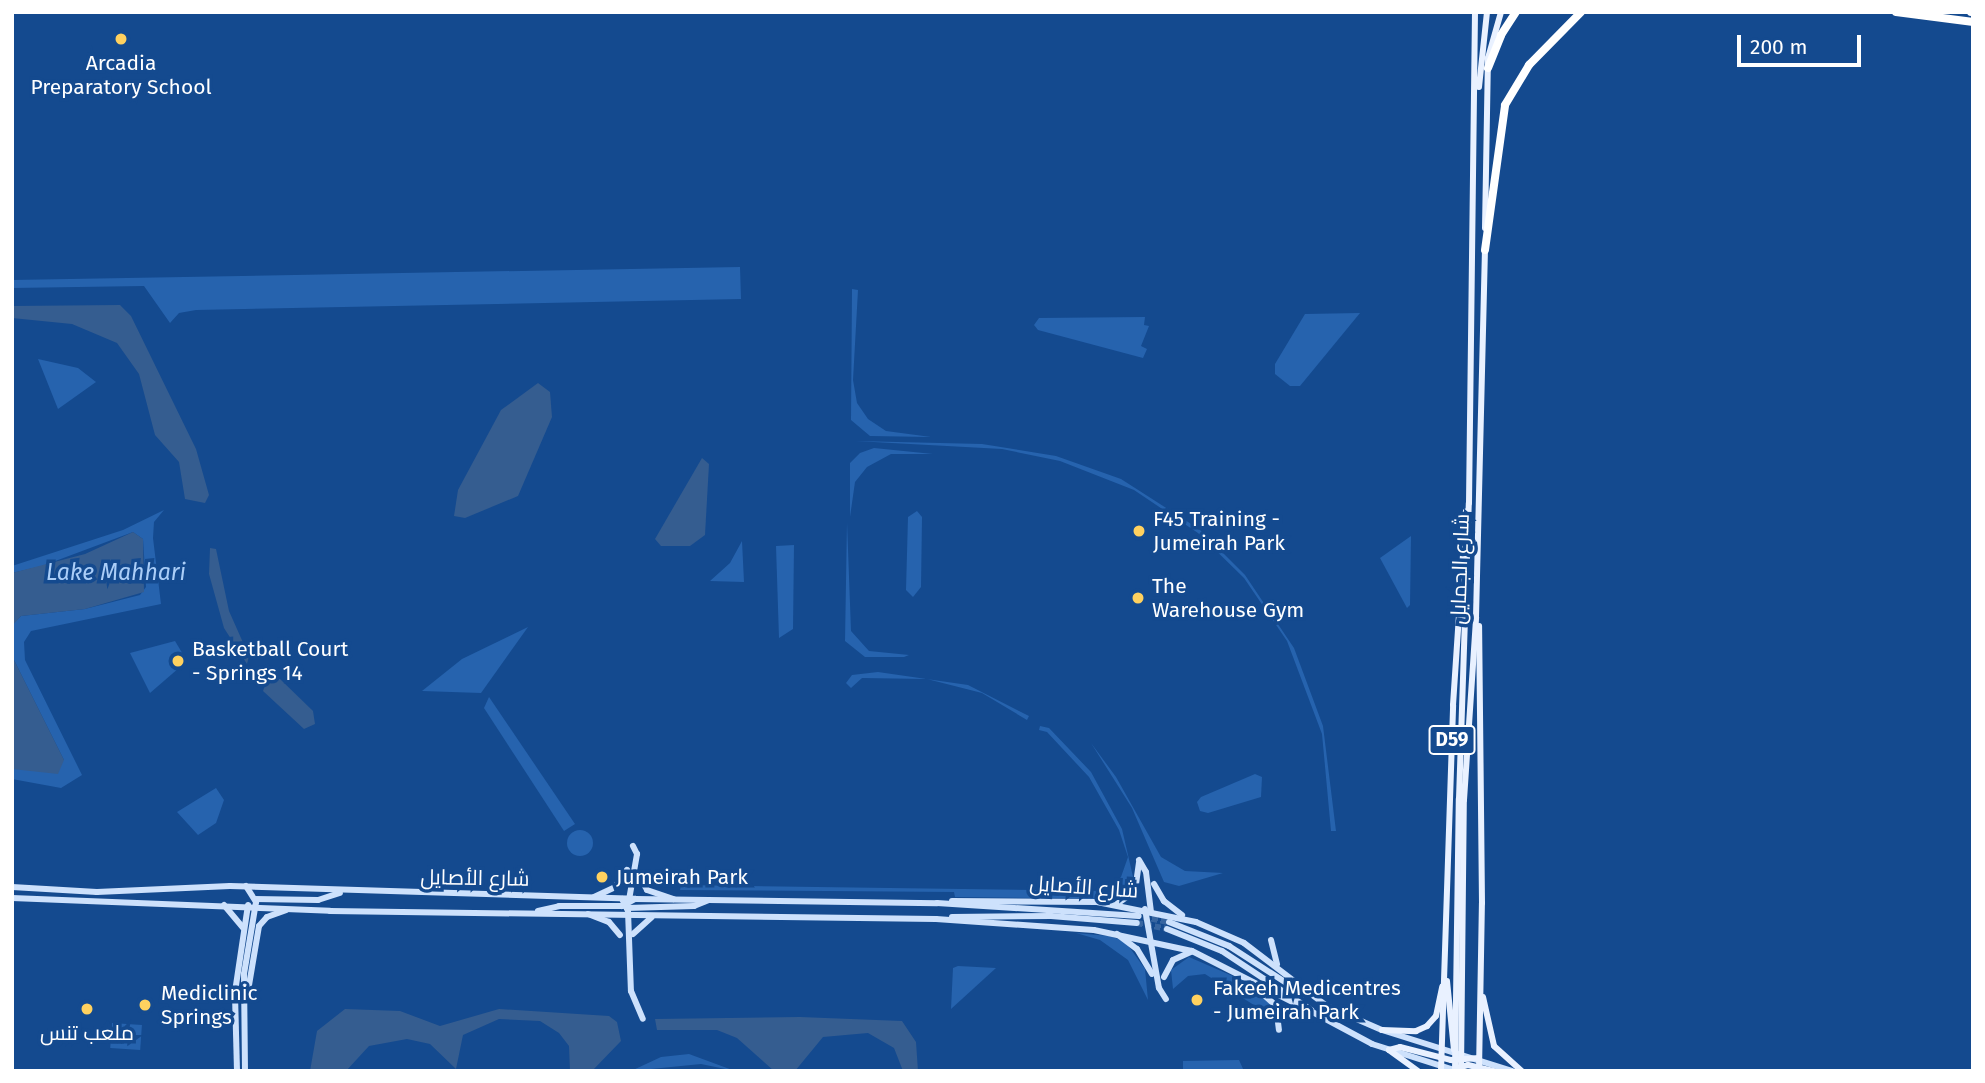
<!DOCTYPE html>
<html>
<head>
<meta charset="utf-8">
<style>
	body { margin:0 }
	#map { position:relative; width:1985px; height:1083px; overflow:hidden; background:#144a8f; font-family:"Fira Sans",Cairo,sans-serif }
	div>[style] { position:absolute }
	.green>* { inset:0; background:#2663ae; transform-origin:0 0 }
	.round { border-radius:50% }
	.water>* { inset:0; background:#355d90 }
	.secondary-tunnel>* { height:6px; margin-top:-3px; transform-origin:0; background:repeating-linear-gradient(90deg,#3765a0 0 6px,transparent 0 9px) }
	.secondary>* { height:6px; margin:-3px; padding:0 3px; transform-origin:3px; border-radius:3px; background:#cde1fc }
	.primary>* { height:6px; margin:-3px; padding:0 3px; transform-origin:3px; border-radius:3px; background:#e9f1ff }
	.highway>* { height:8px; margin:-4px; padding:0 4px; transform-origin:4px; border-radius:4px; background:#fff }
	.primary-bridge>* { height:6px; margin:-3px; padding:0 3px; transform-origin:3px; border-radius:3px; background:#e9f1ff }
	.dots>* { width:19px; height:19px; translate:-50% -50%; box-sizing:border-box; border:4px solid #144a8f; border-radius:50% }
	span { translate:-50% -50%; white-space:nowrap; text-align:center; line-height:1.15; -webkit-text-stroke:7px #144a8f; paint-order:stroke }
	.shield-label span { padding:2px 5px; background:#144a8f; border:2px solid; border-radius:5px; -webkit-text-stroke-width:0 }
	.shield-label { font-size:19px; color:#fff; font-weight:700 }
	.poi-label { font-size:21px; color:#fff }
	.left { translate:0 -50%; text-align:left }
	.street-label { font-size:21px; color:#fff }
	.water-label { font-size:23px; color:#abcef8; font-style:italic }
	.frame { position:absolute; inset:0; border:14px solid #fff; pointer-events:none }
	.scale { position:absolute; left:1737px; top:35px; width:124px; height:32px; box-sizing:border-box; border:4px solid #fff; border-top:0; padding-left:9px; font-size:21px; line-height:24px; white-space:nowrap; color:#fff; -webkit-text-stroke:5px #144a8f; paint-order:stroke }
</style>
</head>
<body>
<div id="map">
	<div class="green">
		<div style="clip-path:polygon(740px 267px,741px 299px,196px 310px,179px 313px,170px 323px,144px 286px,12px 288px,12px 280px)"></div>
		<div style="clip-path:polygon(852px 289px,858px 290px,853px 380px,857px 403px,868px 419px,886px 431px,931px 437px,870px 436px,851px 420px)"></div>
		<div style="clip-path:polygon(1360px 313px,1300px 386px,1290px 386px,1275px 374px,1275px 364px,1305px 314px)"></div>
		<div style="clip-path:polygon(1145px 317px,1144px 325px,1149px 326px,1141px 346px,1147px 349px,1143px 358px,1038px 330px,1034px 325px,1039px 318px)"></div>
		<div style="clip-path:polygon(38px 359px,78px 368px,96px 382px,58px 409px)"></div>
		<div style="clip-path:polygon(855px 441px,982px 444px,1056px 456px,1121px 479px,1199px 529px,1245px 575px,1294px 648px,1323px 726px,1336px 831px,1331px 831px,1322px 734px,1287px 641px,1244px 578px,1198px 533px,1134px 490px,1060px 461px,1002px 449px)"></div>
		<div style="clip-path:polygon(874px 448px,933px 454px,891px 454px,867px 467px,855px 482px,850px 517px,850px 463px,860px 453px)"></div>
		<div style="clip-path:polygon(164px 510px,154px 522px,153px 538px,161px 604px,31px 631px,24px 642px,25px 660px,82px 775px,61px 788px,12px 779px,12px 769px,64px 760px,12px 656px,14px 623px,21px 616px,85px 609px,140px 595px,146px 587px,143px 539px,133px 532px,42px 566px,12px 573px,12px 566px,123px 530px)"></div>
		<div style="clip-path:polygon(917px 511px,922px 517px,921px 587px,913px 597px,906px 590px,908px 517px)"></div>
		<div style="clip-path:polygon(847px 522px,851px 631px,869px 651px,909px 655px,904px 657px,865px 657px,845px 641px)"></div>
		<div style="clip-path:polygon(1411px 536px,1410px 605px,1407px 608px,1380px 558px)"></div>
		<div style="clip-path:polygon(742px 541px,744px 582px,710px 581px,730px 563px)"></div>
		<div style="clip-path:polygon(794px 545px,793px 629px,779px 638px,776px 546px)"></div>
		<div style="clip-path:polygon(528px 627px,481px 693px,422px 691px,462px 659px)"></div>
		<div style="clip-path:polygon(175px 641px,187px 661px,150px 693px,130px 653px)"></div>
		<div style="clip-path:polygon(878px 672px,968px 685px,1029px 716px,1027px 720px,982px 693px,927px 679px,862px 678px,851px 688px,846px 683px,852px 675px)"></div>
		<div style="clip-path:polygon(489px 697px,575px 824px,564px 831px,484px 708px)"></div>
		<div style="clip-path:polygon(1040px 726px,1049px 728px,1091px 772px,1122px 829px,1134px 881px,1120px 899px,955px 897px,954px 892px,680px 890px,681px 885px,1106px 891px,1121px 877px,1128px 857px,1119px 830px,1089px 777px,1047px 732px,1039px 730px)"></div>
		<div style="clip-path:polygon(1091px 743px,1116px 777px,1161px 857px,1185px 871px,1223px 873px,1179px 886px,1164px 882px,1132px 808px)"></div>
		<div style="clip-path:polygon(1255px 774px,1262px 777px,1261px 797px,1208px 813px,1200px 811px,1197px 802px,1201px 797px)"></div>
		<div style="clip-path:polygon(216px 788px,224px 800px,216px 823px,198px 835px,177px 812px)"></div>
		<div class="round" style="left:567px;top:830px;width:26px;height:26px"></div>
		<div style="clip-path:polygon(1076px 933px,1109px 936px,1125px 941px,1145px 969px,1148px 1000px,1128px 960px,1100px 940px)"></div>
		<div style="clip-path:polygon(1189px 957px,1251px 984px,1270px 1001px,1276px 1014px,1268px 1014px,1205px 974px,1188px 976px,1173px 989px,1171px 970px)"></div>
		<div style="clip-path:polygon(953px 968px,958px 966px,996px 968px,951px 1009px)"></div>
		<div style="left:112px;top:1023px;width:30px;height:25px;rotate:4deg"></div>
		<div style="clip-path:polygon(689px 1054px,735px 1071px,701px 1064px,631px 1071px,661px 1057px)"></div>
		<div style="clip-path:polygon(1239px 1060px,1244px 1071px,1183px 1071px,1183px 1061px)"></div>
	</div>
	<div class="water">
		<div style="clip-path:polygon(120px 305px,131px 316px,196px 449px,209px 495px,205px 503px,185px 499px,179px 462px,155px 435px,139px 374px,117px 343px,72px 324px,12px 318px,12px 306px)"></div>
		<div style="clip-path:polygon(538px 383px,550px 392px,552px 417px,518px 496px,465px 518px,454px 516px,458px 490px,501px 410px)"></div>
		<div style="clip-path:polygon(702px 458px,709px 464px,705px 535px,690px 546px,661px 546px,655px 539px)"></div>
		<div style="clip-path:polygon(133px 532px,143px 539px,144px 592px,85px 609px,21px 616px,12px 626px,12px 573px,85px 554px)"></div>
		<div style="clip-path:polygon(210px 548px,216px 549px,229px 611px,249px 656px,247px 664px,224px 628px,209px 574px)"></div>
		<div style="clip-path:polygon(12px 656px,64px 760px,58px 774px,12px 769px)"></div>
		<div style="clip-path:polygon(268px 677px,280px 679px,313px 711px,315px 724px,304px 729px,263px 691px)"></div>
		<div style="clip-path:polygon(345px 1009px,400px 1011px,440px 1026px,499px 1009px,609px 1016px,617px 1022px,621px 1041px,592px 1071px,570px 1071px,569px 1046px,559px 1033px,540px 1021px,499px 1019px,463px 1035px,456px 1069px,430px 1044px,407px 1039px,369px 1046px,346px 1071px,310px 1071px,317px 1031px)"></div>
		<div style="clip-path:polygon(800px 1017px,902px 1021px,916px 1042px,918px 1071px,903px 1071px,894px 1048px,868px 1033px,823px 1037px,795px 1071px,774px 1071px,737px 1038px,717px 1030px,657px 1030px,655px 1019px)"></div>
	</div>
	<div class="secondary-tunnel">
		<div style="left:1143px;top:917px;width:26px;rotate:11deg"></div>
		<div style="left:1137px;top:923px;width:31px;rotate:11deg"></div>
	</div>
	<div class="secondary">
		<div style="left:1139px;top:860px;width:14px;rotate:60deg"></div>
		<div style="left:1146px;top:872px;width:40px;rotate:82.9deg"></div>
		<div style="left:639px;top:876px;width:16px;rotate:60deg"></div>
		<div style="left:647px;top:890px;width:28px;rotate:19deg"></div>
		<div style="left:1154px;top:884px;width:20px;rotate:60deg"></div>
		<div style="left:1164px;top:901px;width:23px;rotate:38deg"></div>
		<div style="left:12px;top:887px;width:85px;rotate:3.4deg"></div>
		<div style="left:97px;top:892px;width:133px;rotate:-2.6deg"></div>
		<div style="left:230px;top:886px;width:405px;rotate:1.8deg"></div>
		<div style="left:635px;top:899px;width:302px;rotate:0.8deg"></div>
		<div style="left:937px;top:903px;width:202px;rotate:3.7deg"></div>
		<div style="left:594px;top:897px;width:23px;rotate:-25deg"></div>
		<div style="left:615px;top:887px;width:21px;rotate:-55deg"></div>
		<div style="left:12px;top:898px;width:318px;rotate:2.3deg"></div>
		<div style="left:330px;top:911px;width:606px;rotate:0.76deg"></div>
		<div style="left:936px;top:919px;width:158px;rotate:4deg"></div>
		<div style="left:1094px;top:930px;width:100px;rotate:12.1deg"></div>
		<div style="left:1192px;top:951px;width:148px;rotate:26.9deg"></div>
		<div style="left:255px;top:899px;width:63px;rotate:0.9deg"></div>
		<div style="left:318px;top:900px;width:23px;rotate:-18deg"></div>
		<div style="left:622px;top:899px;width:13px;rotate:63deg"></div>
		<div style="left:628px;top:911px;width:80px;rotate:87.9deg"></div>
		<div style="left:631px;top:991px;width:30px;rotate:67deg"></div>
		<div style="left:629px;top:900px;width:47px;rotate:-80.1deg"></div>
		<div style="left:637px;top:854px;width:9px;rotate:-117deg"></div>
		<div style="left:952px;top:901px;width:145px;rotate:0.4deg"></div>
		<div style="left:1097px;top:902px;width:101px;rotate:11.4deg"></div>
		<div style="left:1196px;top:922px;width:52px;rotate:23.6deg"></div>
		<div style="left:1244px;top:943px;width:106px;rotate:37.3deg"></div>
		<div style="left:1117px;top:904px;width:22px;rotate:-36deg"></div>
		<div style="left:1135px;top:891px;width:29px;rotate:-82deg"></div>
		<div style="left:224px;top:905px;width:30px;rotate:50deg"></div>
		<div style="left:627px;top:908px;width:67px;rotate:-1.7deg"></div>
		<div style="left:694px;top:906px;width:16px;rotate:-22deg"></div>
		<div style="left:1145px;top:909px;width:80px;rotate:80deg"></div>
		<div style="left:1159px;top:988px;width:13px;rotate:58deg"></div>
		<div style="left:538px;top:911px;width:22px;rotate:-13deg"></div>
		<div style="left:559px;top:906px;width:63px"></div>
		<div style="left:622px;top:906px;width:15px;rotate:-28deg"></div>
		<div style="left:588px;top:914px;width:22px;rotate:21deg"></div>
		<div style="left:609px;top:922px;width:17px;rotate:50deg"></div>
		<div style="left:952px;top:917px;width:99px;rotate:-0.6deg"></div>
		<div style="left:1051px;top:916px;width:86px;rotate:4.7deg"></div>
		<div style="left:1169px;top:922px;width:65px;rotate:21.8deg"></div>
		<div style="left:1229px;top:946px;width:90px;rotate:32.8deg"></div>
		<div style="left:1167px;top:929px;width:59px;rotate:21.8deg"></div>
		<div style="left:1222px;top:951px;width:107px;rotate:33.5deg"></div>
		<div style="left:633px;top:934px;width:25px;rotate:-42deg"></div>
		<div style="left:1117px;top:934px;width:25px;rotate:37deg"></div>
		<div style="left:1137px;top:949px;width:29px;rotate:59deg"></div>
		<div style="left:1271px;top:940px;width:25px;rotate:76deg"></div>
		<div style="left:1164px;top:977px;width:19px;rotate:-62deg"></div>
		<div style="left:1173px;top:960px;width:20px;rotate:-24deg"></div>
		<div style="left:1254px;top:986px;width:30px;rotate:42deg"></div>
		<div style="left:1276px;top:1006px;width:24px;rotate:83deg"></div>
		<div style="left:247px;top:997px;width:72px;rotate:-80.4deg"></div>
		<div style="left:259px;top:926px;width:12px;rotate:-48deg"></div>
		<div style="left:267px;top:917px;width:20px;rotate:-20deg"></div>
		<div style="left:1324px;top:1005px;width:63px;rotate:23.3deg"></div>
		<div style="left:1382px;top:1030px;width:136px;rotate:17.5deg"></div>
		<div style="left:1320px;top:1016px;width:59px;rotate:28.3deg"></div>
		<div style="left:1372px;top:1044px;width:89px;rotate:17.6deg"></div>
		<div style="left:237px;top:1071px;width:79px;rotate:-91.5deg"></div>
		<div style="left:235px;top:992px;width:88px;rotate:-81.5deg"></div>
		<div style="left:245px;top:1071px;width:97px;rotate:-90.6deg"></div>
		<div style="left:244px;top:974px;width:73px;rotate:-80.5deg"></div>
		<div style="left:256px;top:902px;width:19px;rotate:-122deg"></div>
	</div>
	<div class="primary">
		<div style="left:1479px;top:87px;width:75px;rotate:-83.9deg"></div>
		<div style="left:1485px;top:228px;width:170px;rotate:-89deg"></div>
		<div style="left:1488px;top:58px;width:48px;rotate:-74.2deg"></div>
		<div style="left:1459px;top:799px;width:296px;rotate:-88.1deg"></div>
		<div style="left:1469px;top:503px;width:491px;rotate:-89.3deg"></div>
		<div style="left:1464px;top:800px;width:183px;rotate:-86.2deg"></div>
		<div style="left:1476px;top:617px;width:371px;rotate:-88.6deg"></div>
		<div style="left:1447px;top:981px;width:69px;rotate:84.2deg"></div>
		<div style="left:1483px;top:997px;width:50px;rotate:77.3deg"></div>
		<div style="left:1494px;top:1046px;width:38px;rotate:42deg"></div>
		<div style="left:1382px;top:1030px;width:34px;rotate:2deg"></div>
		<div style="left:1416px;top:1031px;width:12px;rotate:-24deg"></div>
		<div style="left:1427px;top:1026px;width:13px;rotate:-48deg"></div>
		<div style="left:1436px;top:1016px;width:30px;rotate:-78deg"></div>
		<div style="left:1389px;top:1050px;width:11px;rotate:-15deg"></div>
		<div style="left:1400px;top:1047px;width:53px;rotate:14.3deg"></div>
		<div style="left:1451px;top:1060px;width:28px;rotate:-4deg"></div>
		<div style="left:1389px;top:1050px;width:36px;rotate:36deg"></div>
		<div style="left:1458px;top:1068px;width:10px;rotate:-17deg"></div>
		<div style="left:1468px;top:1065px;width:26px;rotate:13deg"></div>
		<div style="left:1441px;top:1071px;width:366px;rotate:-88.1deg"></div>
		<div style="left:1453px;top:705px;width:194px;rotate:-86.2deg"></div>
		<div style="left:1479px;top:1071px;width:168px;rotate:-89deg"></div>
		<div style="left:1482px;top:903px;width:277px;rotate:-90.6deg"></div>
	</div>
	<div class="highway">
		<div style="left:1896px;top:12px;width:78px;rotate:7.4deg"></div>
		<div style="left:1971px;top:12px;width:2px"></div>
		<div style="left:1488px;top:68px;width:35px;rotate:-68deg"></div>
		<div style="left:1501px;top:35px;width:27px;rotate:-57deg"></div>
		<div style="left:1485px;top:250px;width:146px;rotate:-82.1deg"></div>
		<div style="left:1505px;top:105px;width:47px;rotate:-59deg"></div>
		<div style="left:1529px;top:65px;width:74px;rotate:-45.5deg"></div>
	</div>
	<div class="primary-bridge">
		<div style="left:1455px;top:1071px;width:272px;rotate:-89.2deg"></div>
		<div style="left:1461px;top:1071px;width:271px;rotate:-89.4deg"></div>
	</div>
	<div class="dots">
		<div style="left:121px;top:39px;background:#ffd15f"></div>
		<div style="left:1139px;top:531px;background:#ffd15f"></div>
		<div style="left:1138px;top:598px;background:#ffd15f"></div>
		<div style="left:178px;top:661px;background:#ffd15f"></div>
		<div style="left:602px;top:877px;background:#ffd15f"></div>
		<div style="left:1197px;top:1000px;background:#ffd15f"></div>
		<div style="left:145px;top:1005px;background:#ffd15f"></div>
		<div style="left:87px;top:1009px;background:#ffd15f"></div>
	</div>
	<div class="shield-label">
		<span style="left:1452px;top:740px">D59</span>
	</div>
	<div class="poi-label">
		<span style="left:121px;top:75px">Arcadia<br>Preparatory School</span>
		<span class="left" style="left:1153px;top:531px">F45 Training -<br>Jumeirah Park</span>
		<span class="left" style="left:1152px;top:598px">The<br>Warehouse Gym</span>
		<span class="left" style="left:192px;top:661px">Basketball Court<br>- Springs 14</span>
		<span class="left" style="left:616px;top:877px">Jumeirah Park</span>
		<span class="left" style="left:1213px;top:1000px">Fakeeh Medicentres<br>- Jumeirah Park</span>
		<span class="left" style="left:161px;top:1005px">Mediclinic<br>Springs</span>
		<span style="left:87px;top:1033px">ملعب تنس</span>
	</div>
	<div class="street-label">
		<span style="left:1460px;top:569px;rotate:-88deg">شارع الجمايل</span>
		<span style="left:475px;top:878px;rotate:1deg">شارع الأصايل</span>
		<span style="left:1084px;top:887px;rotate:4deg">شارع الأصايل</span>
	</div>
	<div class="water-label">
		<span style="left:116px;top:572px">Lake Mahhari</span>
	</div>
	<div class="frame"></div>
	<div class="scale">200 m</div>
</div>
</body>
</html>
